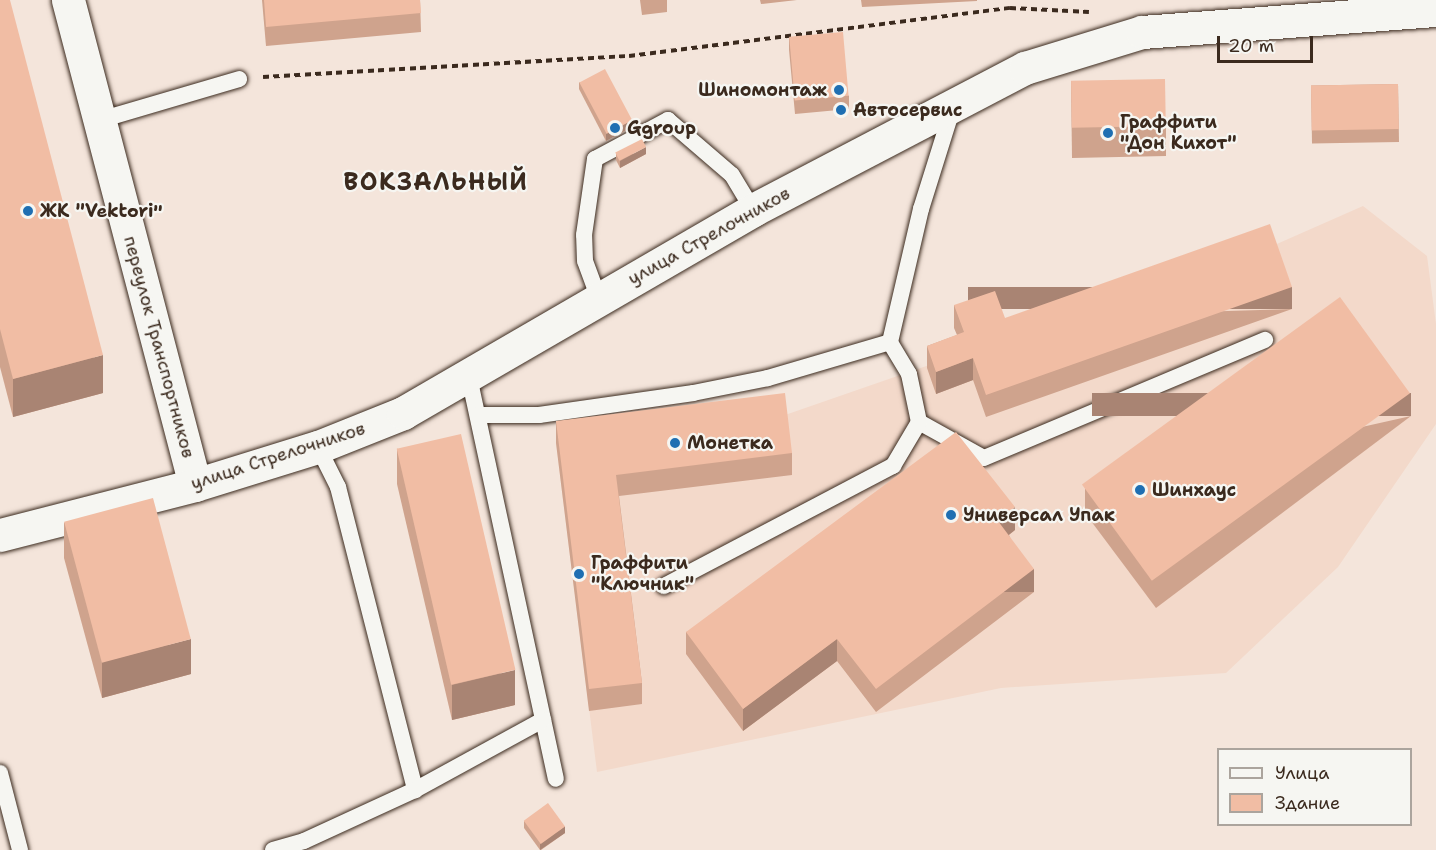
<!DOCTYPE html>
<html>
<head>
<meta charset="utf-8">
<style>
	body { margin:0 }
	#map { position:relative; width:1436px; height:850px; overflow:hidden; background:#f4e5db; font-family:"Shantell Sans",sans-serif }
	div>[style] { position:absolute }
	.built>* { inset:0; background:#f3d9ca }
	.path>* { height:4px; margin-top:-2px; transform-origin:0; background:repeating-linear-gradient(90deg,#3b2a1e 0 6px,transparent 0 10.5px) }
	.roads { filter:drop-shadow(0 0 2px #3b2a1e) drop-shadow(0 0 2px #3b2a1e) }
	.service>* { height:16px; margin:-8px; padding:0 8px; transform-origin:8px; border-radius:8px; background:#f6f6f2 }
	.minor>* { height:33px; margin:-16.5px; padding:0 16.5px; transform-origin:16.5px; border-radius:16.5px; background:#f6f6f2 }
	.secondary>* { height:33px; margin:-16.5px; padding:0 16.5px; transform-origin:16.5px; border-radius:16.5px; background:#f6f6f2 }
	.wall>* { inset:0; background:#cfa38d; transform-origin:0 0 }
	.shaded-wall>* { inset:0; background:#a98473; transform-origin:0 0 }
	.building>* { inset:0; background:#f1bda4; transform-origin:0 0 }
	.dots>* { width:16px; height:16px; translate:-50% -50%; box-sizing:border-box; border:3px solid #f6f6f2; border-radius:50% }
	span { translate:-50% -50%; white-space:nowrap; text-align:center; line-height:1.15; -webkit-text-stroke:4.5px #f6f6f2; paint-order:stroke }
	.poi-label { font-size:18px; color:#3b2a1e; font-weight:700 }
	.right { translate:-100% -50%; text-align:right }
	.left { translate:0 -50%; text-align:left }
	.street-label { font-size:18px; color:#3b2a1e }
	.district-label { font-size:24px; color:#3b2a1e; font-weight:700; letter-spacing:1.5px }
	.legend { position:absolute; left:1217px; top:748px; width:195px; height:78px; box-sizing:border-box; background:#f6f6f2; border:2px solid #aba49d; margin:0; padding:8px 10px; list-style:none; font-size:18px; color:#3b2a1e }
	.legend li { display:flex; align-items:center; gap:12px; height:30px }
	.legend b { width:30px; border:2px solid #aba49d }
	.scale { position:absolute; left:1217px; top:36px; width:96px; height:27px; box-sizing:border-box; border:3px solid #3b2a1e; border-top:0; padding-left:8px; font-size:18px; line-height:21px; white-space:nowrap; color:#3b2a1e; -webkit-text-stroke:4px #f6f6f2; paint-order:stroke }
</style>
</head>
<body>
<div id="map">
	<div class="built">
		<div style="clip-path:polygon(1363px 206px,1427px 256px,1436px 324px,1436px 424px,1338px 567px,1226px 673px,1001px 688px,597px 772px,556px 443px,785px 415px,1270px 247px)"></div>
	</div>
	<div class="path">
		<div style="left:263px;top:77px;width:367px;rotate:-3.3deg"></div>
		<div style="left:629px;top:56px;width:384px;rotate:-7.2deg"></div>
		<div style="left:1010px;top:8px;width:79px;rotate:2.9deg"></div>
	</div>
	<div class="roads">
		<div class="service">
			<div style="left:100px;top:120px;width:145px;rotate:-16.4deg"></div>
			<div style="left:599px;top:299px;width:40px;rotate:-110.2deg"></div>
			<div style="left:585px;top:261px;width:26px;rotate:-92deg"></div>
			<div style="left:584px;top:235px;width:77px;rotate:-81.8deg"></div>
			<div style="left:595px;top:159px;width:83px;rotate:-28.1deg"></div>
			<div style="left:668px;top:120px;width:84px;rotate:40.7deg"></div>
			<div style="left:732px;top:175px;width:41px;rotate:59deg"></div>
			<div style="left:469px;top:377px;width:411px;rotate:77.8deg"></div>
			<div style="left:478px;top:415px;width:61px"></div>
			<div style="left:539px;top:415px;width:156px;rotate:-8.1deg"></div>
			<div style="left:693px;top:393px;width:76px;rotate:-11.3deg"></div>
			<div style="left:768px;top:378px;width:127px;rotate:-16.4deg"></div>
			<div style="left:890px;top:342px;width:137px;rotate:-76.9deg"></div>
			<div style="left:921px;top:209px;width:107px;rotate:-72.6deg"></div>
			<div style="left:919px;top:422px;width:74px;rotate:29deg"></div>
			<div style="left:984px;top:458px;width:305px;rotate:-22.8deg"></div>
			<div style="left:318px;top:447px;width:45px;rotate:63.4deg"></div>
			<div style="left:338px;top:487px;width:313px;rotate:75.7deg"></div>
			<div style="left:664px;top:586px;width:259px;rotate:-27.7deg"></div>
			<div style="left:893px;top:466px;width:51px;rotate:-59.4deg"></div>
			<div style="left:919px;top:422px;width:49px;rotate:-101.8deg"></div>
			<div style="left:909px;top:374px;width:37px;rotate:-121deg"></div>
			<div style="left:0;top:773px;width:80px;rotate:75.4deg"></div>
			<div style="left:273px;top:850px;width:32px;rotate:-16deg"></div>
			<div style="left:304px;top:841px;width:122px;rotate:-24.7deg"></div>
			<div style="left:415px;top:790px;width:146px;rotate:-28.7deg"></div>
		</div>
		<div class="minor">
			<div style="left:68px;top:0;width:501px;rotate:75.33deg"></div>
		</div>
		<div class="secondary">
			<div style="left:0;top:535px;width:201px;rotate:-14.4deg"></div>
			<div style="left:195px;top:485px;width:129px;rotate:-17.2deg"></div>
			<div style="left:318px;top:447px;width:92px;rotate:-21.8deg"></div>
			<div style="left:403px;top:413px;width:405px;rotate:-30.1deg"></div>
			<div style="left:753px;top:210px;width:307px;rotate:-27.6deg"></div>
			<div style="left:1025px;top:68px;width:122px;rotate:-17.1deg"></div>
			<div style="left:1142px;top:32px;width:295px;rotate:-4.3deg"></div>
		</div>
	</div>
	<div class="wall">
		<div style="clip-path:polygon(0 0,103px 393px,13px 417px,0 367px)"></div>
		<div style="clip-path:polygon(262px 0,420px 0,421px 32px,266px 46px)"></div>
		<div style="clip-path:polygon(640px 0,667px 0,667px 12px,642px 15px)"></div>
		<div style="clip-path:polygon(760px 0,797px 0,761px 4px)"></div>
		<div style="clip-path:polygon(861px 0,977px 0,977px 1px,862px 7px)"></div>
		<div style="clip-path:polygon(789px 37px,849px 96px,849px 109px,795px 114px,789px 50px)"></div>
		<div style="clip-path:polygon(1071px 81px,1166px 126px,1166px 156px,1072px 158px)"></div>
		<div style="clip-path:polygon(579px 82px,632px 127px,606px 141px,579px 89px)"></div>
		<div style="left:1398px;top:84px;width:58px;height:87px;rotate:89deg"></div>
		<div style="clip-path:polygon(616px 153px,646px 154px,620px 168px,616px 160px)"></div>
		<div style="clip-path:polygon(954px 305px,1005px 318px,1292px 309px,986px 417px,973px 380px,936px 394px,927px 368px,927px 346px,957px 335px,954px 328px)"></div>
		<div style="clip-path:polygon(1411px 416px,1156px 608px,1085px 513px,1085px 489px)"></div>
		<div style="clip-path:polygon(556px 421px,792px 453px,792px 475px,619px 496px,642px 683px,642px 704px,589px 711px,556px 443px)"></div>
		<div style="clip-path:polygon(397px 448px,515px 705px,452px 720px,397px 484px)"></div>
		<div style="clip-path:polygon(64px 522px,191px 674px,102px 698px,64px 558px)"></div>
		<div style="clip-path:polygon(1015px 530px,1009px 535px,1034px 592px,876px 712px,837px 661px,743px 731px,686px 654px,686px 632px)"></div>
		<div style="clip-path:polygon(524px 821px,565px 833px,541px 850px,540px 850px,524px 828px)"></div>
	</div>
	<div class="shaded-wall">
		<div style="clip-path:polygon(632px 120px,632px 127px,606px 141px,606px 134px)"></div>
		<div style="clip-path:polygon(646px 147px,646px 154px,620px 168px,620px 161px)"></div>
		<div style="left:1292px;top:287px;width:22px;height:324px;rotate:90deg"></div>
		<div style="clip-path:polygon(103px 355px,103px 393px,13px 417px,13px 379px)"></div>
		<div style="clip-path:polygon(973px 358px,973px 380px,936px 394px,936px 372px)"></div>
		<div style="left:1411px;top:393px;width:23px;height:319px;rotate:90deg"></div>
		<div style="clip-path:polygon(1015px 507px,1015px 530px,998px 543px,998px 521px)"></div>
		<div style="left:1034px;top:569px;width:23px;height:198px;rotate:90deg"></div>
		<div style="clip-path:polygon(191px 639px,191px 674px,102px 698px,102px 662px)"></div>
		<div style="clip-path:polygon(837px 639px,837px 661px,743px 731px,743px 709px)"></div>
		<div style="clip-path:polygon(515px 670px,515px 705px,452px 720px,452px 685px)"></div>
		<div style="clip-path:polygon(565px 826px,565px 833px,540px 850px,540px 844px)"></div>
	</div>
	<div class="building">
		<div style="clip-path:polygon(0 0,10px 0,103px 355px,13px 379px,0 329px)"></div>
		<div style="clip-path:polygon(264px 0,420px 0,421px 13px,266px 27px)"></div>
		<div style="left:843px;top:32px;width:64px;height:54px;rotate:85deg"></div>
		<div style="left:605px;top:69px;width:58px;height:29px;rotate:62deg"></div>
		<div style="left:1165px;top:79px;width:47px;height:94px;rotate:89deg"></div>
		<div style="left:1398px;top:84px;width:45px;height:87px;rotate:89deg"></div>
		<div style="left:642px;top:139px;width:9px;height:30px;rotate:63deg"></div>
		<div style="clip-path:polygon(1270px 224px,1292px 287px,986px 395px,973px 358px,936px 372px,927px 346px,964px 332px,954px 305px,995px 291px,1005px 318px)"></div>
		<div style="left:1340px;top:297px;width:119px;height:319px;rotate:54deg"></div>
		<div style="clip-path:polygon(785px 393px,792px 453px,616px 475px,642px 683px,589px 689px,556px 421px)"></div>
		<div style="clip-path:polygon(956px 432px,1015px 507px,998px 521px,1034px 569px,876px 689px,837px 639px,743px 709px,686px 632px)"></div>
		<div style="left:461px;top:434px;width:242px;height:66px;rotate:77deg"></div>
		<div style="left:153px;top:498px;width:146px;height:92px;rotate:75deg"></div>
		<div style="left:548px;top:803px;width:29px;height:30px;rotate:54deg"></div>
	</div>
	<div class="dots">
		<div style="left:839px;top:90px;background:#1f6fb2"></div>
		<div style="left:841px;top:110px;background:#1f6fb2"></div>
		<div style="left:615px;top:128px;background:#1f6fb2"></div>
		<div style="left:1108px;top:133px;background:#1f6fb2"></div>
		<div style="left:28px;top:211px;background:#1f6fb2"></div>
		<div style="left:675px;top:443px;background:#1f6fb2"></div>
		<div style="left:1140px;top:490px;background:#1f6fb2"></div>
		<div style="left:951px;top:515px;background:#1f6fb2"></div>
		<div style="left:579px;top:574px;background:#1f6fb2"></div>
	</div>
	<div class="poi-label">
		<span class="right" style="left:827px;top:90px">Шиномонтаж</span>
		<span class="left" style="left:853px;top:110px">Автосервис</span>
		<span class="left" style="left:1120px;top:133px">Граффити<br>"Дон Кихот"</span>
		<span class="left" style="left:627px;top:128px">Ggroup</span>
		<span class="left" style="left:40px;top:211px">ЖК "Vektori"</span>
		<span class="left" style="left:687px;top:443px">Монетка</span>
		<span class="left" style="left:1152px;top:490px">Шинхаус</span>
		<span class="left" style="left:963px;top:515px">Универсал Упак</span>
		<span class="left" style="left:591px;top:574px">Граффити<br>"Ключник"</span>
	</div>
	<div class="street-label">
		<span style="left:709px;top:236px;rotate:-29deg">улица Стрелочников</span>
		<span style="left:159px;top:347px;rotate:75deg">переулок Транспортников</span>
		<span style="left:278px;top:456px;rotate:-18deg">улица Стрелочников</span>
	</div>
	<div class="district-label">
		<span style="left:436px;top:183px">ВОКЗАЛЬНЫЙ</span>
	</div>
	<ul class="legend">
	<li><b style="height:8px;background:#f6f6f2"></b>Улица</li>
	<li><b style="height:16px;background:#f1bda4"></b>Здание</li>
	</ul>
	<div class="scale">20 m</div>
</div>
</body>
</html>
